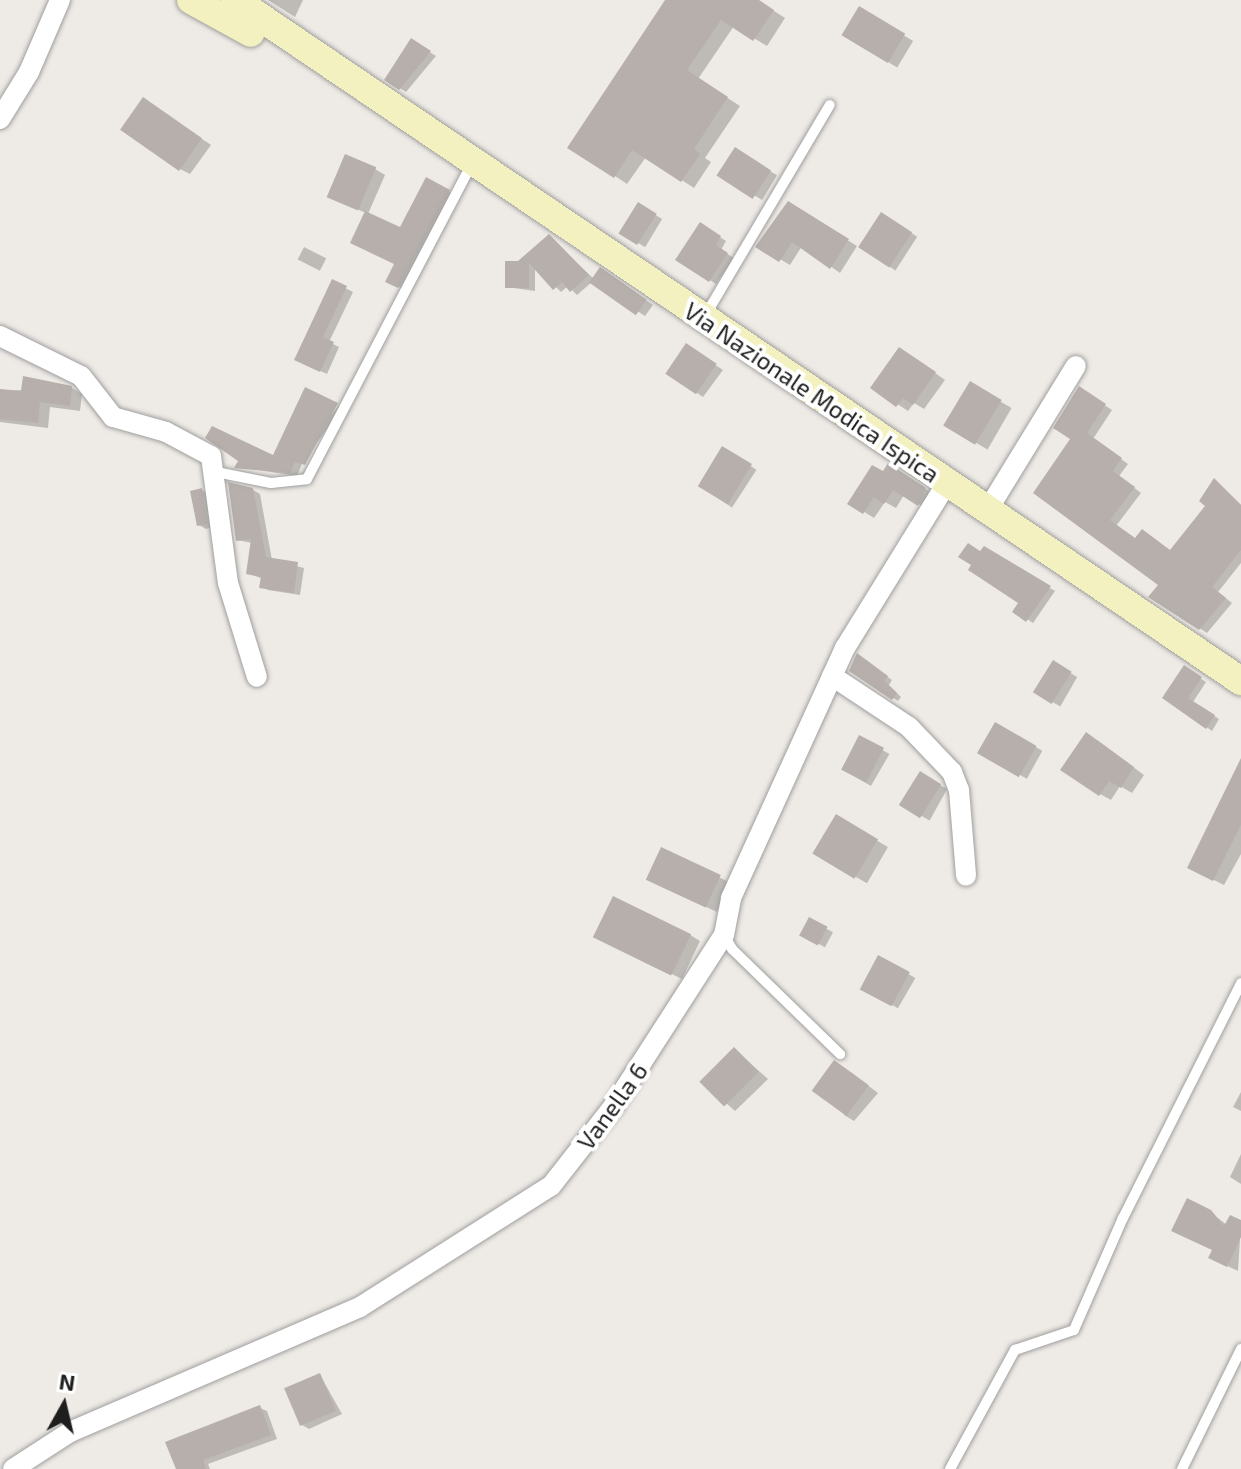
<!DOCTYPE html>
<html>
<head>
<meta charset="utf-8">
<style>
	body { margin:0 }
	#map { position:relative; width:1241px; height:1469px; overflow:hidden; background:#eeeae5; font-family:"Exo 2",sans-serif }
	div>[style] { position:absolute }
	.shadow>* { inset:0; background:#0003; transform-origin:0 0 }
	.building>* { inset:0; background:#b7afab; transform-origin:0 0 }
	.roads { filter:drop-shadow(0 0 2px #9f9f9f) drop-shadow(0 0 2px #9f9f9f) }
	.service>* { height:10px; margin:-5px; padding:0 5px; transform-origin:5px; border-radius:5px; background:#fff }
	.minor>* { height:20px; margin:-10px; padding:0 10px; transform-origin:10px; border-radius:10px; background:#fff }
	.secondary>* { height:28px; margin:-14px; padding:0 14px; transform-origin:14px; border-radius:14px; background:#f3f1bf }
	span { translate:-50% -50%; white-space:nowrap; text-align:center; line-height:1.15; -webkit-text-stroke:8px #fff; paint-order:stroke }
	.street-label { font-size:24px; color:#1e1e1e }
	.north { position:absolute; left:24px; top:1365px; width:80px; height:80px; -webkit-text-stroke:6px #fff; paint-order:stroke; rotate:8deg; font-size:22px; font-weight:700; line-height:32px; text-align:center; color:#1e1e1e }
	.north::after { content:''; display:block; margin:auto; width:28px; height:36px; background:#1e1e1e; clip-path:polygon(50% 0,100% 100%,50% 72%,0 100%) }
</style>
</head>
<body>
<div id="map">
	<div class="shadow">
		<div style="clip-path:polygon(268px 0,303px 0,295px 17px)"></div>
		<div style="clip-path:polygon(667px 0,757px 0,785px 18px,767px 46px,734px 26px,698px 79px,740px 106px,705px 158px,711px 162px,694px 188px,646px 157px,627px 184px,615px 176px)"></div>
		<div style="left:860px;top:9px;width:62px;height:31px;rotate:31deg"></div>
		<div style="clip-path:polygon(412px 41px,436px 56px,406px 92px,387px 80px)"></div>
		<div style="clip-path:polygon(154px 106px,211px 145px,190px 174px,180px 169px)"></div>
		<div style="left:735px;top:150px;width:49px;height:29px;rotate:31deg"></div>
		<div style="clip-path:polygon(375px 169px,385px 175px,368px 214px,401px 230px,426px 180px,455px 195px,405px 290px,387px 281px,396px 264px,366px 213px,338px 201px)"></div>
		<div style="clip-path:polygon(789px 204px,857px 246px,840px 273px,802px 246px,790px 265px,758px 246px)"></div>
		<div style="left:639px;top:205px;width:27px;height:33px;rotate:31deg"></div>
		<div style="left:882px;top:214px;width:42px;height:40px;rotate:33deg"></div>
		<div style="clip-path:polygon(701px 225px,726px 241px,721px 250px,734px 258px,716px 284px,678px 260px)"></div>
		<div style="clip-path:polygon(549px 237px,594px 279px,607px 274px,653px 305px,645px 316px,592px 282px,577px 295px,568px 286px,561px 292px,535px 266px,535px 291px,507px 287px,519px 263px)"></div>
		<div style="left:304px;top:247px;width:25px;height:14px;rotate:27deg"></div>
		<div style="clip-path:polygon(333px 282px,353px 292px,329px 342px,339px 347px,327px 374px,303px 363px)"></div>
		<div style="clip-path:polygon(693px 350px,723px 370px,703px 397px,668px 373px)"></div>
		<div style="clip-path:polygon(910px 355px,945px 380px,924px 409px,914px 403px,908px 411px,873px 388px)"></div>
		<div style="left:970px;top:384px;width:48px;height:48px;rotate:30deg"></div>
		<div style="clip-path:polygon(72px 388px,82px 394px,80px 411px,50px 407px,48px 428px,0 422px,0 391px)"></div>
		<div style="clip-path:polygon(1080px 389px,1112px 410px,1093px 439px,1128px 464px,1119px 476px,1141px 493px,1116px 526px,1136px 540px,1171px 552px,1208px 506px,1215px 480px,1241px 505px,1241px 563px,1218px 592px,1232px 603px,1207px 633px,1151px 597px,1160px 585px,1036px 493px,1072px 438px)"></div>
		<div style="clip-path:polygon(306px 390px,302px 464px,297px 476px,237px 467px,274px 457px)"></div>
		<div style="left:339px;top:405px;width:5px;height:68px;rotate:37deg"></div>
		<div style="left:723px;top:448px;width:40px;height:45px;rotate:33deg"></div>
		<div style="clip-path:polygon(899px 471px,936px 496px,929px 510px,904px 495px,896px 508px,885px 502px,874px 518px,850px 503px,884px 474px)"></div>
		<div style="clip-path:polygon(202px 490px,208px 494px,213px 527px,206px 529px,199px 525px)"></div>
		<div style="clip-path:polygon(253px 490px,260px 494px,272px 560px,304px 568px,300px 595px,268px 590px,262px 587px,263px 579px,248px 573px,252px 543px,237px 540px)"></div>
		<div style="clip-path:polygon(984px 549px,1055px 591px,1033px 623px,1015px 611px,1021px 602px,981px 553px)"></div>
		<div style="clip-path:polygon(863px 659px,892px 680px,889px 685px,901px 697px,898px 701px,851px 671px)"></div>
		<div style="left:1053px;top:663px;width:28px;height:34px;rotate:30deg"></div>
		<div style="clip-path:polygon(1184px 668px,1206px 682px,1193px 702px,1219px 719px,1212px 731px,1165px 697px)"></div>
		<div style="left:996px;top:725px;width:53px;height:32px;rotate:29deg"></div>
		<div style="left:860px;top:737px;width:34px;height:37px;rotate:30deg"></div>
		<div style="clip-path:polygon(1097px 740px,1144px 775px,1132px 793px,1120px 786px,1111px 800px,1100px 794px)"></div>
		<div style="clip-path:polygon(1241px 764px,1241px 854px,1224px 885px,1200px 873px)"></div>
		<div style="left:920px;top:774px;width:31px;height:36px;rotate:29deg"></div>
		<div style="left:836px;top:817px;width:60px;height:42px;rotate:30deg"></div>
		<div style="clip-path:polygon(662px 850px,731px 883px,717px 912px,658px 885px)"></div>
		<div style="left:810px;top:920px;width:26px;height:17px;rotate:28deg"></div>
		<div style="clip-path:polygon(690px 935px,700px 941px,682px 979px,606px 942px)"></div>
		<div style="left:879px;top:957px;width:42px;height:35px;rotate:30deg"></div>
		<div style="clip-path:polygon(735px 1050px,768px 1079px,735px 1111px,702px 1082px)"></div>
		<div style="clip-path:polygon(845px 1068px,878px 1093px,854px 1121px,844px 1115px)"></div>
		<div style="clip-path:polygon(1241px 1092px,1241px 1111px,1233px 1107px)"></div>
		<div style="clip-path:polygon(1241px 1154px,1241px 1184px,1230px 1177px)"></div>
		<div style="clip-path:polygon(1210px 1212px,1227px 1225px,1241px 1223px,1238px 1271px,1221px 1263px,1214px 1250px)"></div>
		<div style="clip-path:polygon(320px 1375px,342px 1414px,309px 1429px,302px 1425px)"></div>
		<div style="clip-path:polygon(260px 1408px,267px 1411px,277px 1439px,208px 1464px,210px 1469px,178px 1469px)"></div>
	</div>
	<div class="building">
		<div style="clip-path:polygon(665px 0,759px 0,774px 10px,753px 41px,721px 20px,687px 70px,728px 97px,694px 149px,700px 154px,681px 182px,632px 150px,614px 178px,567px 148px)"></div>
		<div style="left:859px;top:6px;width:54px;height:34px;rotate:31deg"></div>
		<div style="clip-path:polygon(411px 38px,431px 51px,399px 90px,384px 80px)"></div>
		<div style="left:143px;top:97px;width:72px;height:40px;rotate:35deg"></div>
		<div style="left:735px;top:147px;width:43px;height:34px;rotate:33deg"></div>
		<div style="left:345px;top:154px;width:34px;height:47px;rotate:23deg"></div>
		<div style="clip-path:polygon(426px 177px,450px 190px,398px 288px,385px 282px,394px 264px,350px 243px,365px 211px,400px 227px)"></div>
		<div style="clip-path:polygon(788px 201px,849px 239px,830px 269px,792px 242px,779px 262px,755px 247px)"></div>
		<div style="left:638px;top:202px;width:22px;height:37px;rotate:32deg"></div>
		<div style="left:881px;top:212px;width:37px;height:42px;rotate:33deg"></div>
		<div style="clip-path:polygon(700px 222px,721px 236px,716px 245px,728px 253px,709px 282px,675px 260px)"></div>
		<div style="clip-path:polygon(549px 234px,589px 275px,570px 292px,562px 282px,553px 290px,529px 263px,529px 288px,505px 288px,505px 261px,518px 261px)"></div>
		<div style="left:600px;top:267px;width:57px;height:19px;rotate:35deg"></div>
		<div style="clip-path:polygon(332px 279px,347px 286px,323px 337px,334px 342px,320px 372px,294px 360px)"></div>
		<div style="left:686px;top:343px;width:37px;height:37px;rotate:34deg"></div>
		<div style="clip-path:polygon(899px 347px,936px 372px,913px 405px,903px 398px,896px 407px,870px 388px)"></div>
		<div style="clip-path:polygon(23px 376px,72px 386px,70px 406px,40px 402px,38px 423px,0 419px,0 389px,21px 391px)"></div>
		<div style="left:970px;top:381px;width:37px;height:52px;rotate:31deg"></div>
		<div style="clip-path:polygon(1079px 386px,1106px 404px,1087px 433px,1122px 458px,1113px 471px,1135px 487px,1110px 520px,1135px 538px,1142px 529px,1170px 550px,1205px 506px,1199px 501px,1214px 478px,1241px 505px,1241px 550px,1212px 587px,1226px 598px,1199px 630px,1148px 597px,1158px 585px,1033px 493px,1070px 439px,1053px 428px)"></div>
		<div style="clip-path:polygon(305px 387px,338px 403px,305px 465px,295px 462px,290px 473px,234px 468px,238px 461px,205px 438px,212px 426px,273px 455px)"></div>
		<div style="left:722px;top:446px;width:35px;height:47px;rotate:31deg"></div>
		<div style="clip-path:polygon(888px 463px,926px 488px,918px 506px,893px 490px,884px 504px,874px 497px,863px 514px,847px 504px,872px 465px,883px 471px)"></div>
		<div style="clip-path:polygon(228px 482px,253px 488px,266px 557px,298px 562px,294px 593px,259px 588px,261px 577px,246px 574px,251px 539px,236px 541px)"></div>
		<div style="clip-path:polygon(202px 488px,207px 524px,197px 526px,190px 491px)"></div>
		<div style="clip-path:polygon(968px 543px,980px 551px,984px 546px,1051px 586px,1026px 622px,1012px 612px,1018px 603px,968px 570px,971px 565px,958px 557px)"></div>
		<div style="clip-path:polygon(857px 653px,888px 676px,884px 681px,897px 693px,892px 700px,849px 671px)"></div>
		<div style="left:1053px;top:660px;width:22px;height:38px;rotate:32deg"></div>
		<div style="clip-path:polygon(1184px 665px,1202px 677px,1188px 698px,1215px 715px,1206px 729px,1162px 698px)"></div>
		<div style="left:995px;top:722px;width:48px;height:36px;rotate:30deg"></div>
		<div style="clip-path:polygon(1086px 732px,1134px 767px,1121px 788px,1109px 781px,1099px 796px,1060px 770px)"></div>
		<div style="left:859px;top:735px;width:28px;height:39px;rotate:27deg"></div>
		<div style="clip-path:polygon(1241px 758px,1241px 825px,1213px 881px,1187px 868px)"></div>
		<div style="left:920px;top:771px;width:25px;height:40px;rotate:32deg"></div>
		<div style="left:836px;top:814px;width:49px;height:46px;rotate:31deg"></div>
		<div style="left:661px;top:847px;width:66px;height:36px;rotate:25deg"></div>
		<div style="left:613px;top:896px;width:87px;height:46px;rotate:26deg"></div>
		<div style="left:809px;top:917px;width:21px;height:21px;rotate:28deg"></div>
		<div style="left:878px;top:955px;width:36px;height:39px;rotate:28deg"></div>
		<div style="left:734px;top:1047px;width:35px;height:49px;rotate:45deg"></div>
		<div style="left:834px;top:1060px;width:43px;height:38px;rotate:36deg"></div>
		<div style="clip-path:polygon(1187px 1198px,1211px 1210px,1224px 1226px,1230px 1215px,1241px 1220px,1241px 1237px,1227px 1267px,1208px 1258px,1212px 1250px,1171px 1231px)"></div>
		<div style="left:320px;top:1373px;width:41px;height:39px;rotate:67deg"></div>
		<div style="clip-path:polygon(260px 1405px,271px 1435px,203px 1460px,206px 1469px,176px 1469px,165px 1442px)"></div>
	</div>
	<div class="roads">
		<div class="service">
			<div style="left:705px;top:316px;width:245px;rotate:-59.4deg"></div>
			<div style="left:216px;top:472px;width:56px;rotate:11.3deg"></div>
			<div style="left:271px;top:483px;width:36px;rotate:-6deg"></div>
			<div style="left:307px;top:479px;width:356px;rotate:-62.4deg"></div>
			<div style="left:724px;top:935px;width:16px;rotate:60deg"></div>
			<div style="left:732px;top:949px;width:151px;rotate:44.2deg"></div>
			<div style="left:950px;top:1469px;width:136px;rotate:-61.4deg"></div>
			<div style="left:1015px;top:1350px;width:62px;rotate:-18.7deg"></div>
			<div style="left:1074px;top:1330px;width:122px;rotate:-66.4deg"></div>
			<div style="left:1123px;top:1218px;width:263px;rotate:-63.3deg"></div>
			<div style="left:1182px;top:1469px;width:134px;rotate:-63.8deg"></div>
		</div>
		<div class="minor">
			<div style="left:0;top:119px;width:55px;rotate:-58.3deg"></div>
			<div style="left:29px;top:72px;width:78px;rotate:-66.7deg"></div>
			<div style="left:0;top:336px;width:90px;rotate:26.3deg"></div>
			<div style="left:81px;top:376px;width:52px;rotate:52deg"></div>
			<div style="left:113px;top:417px;width:55px;rotate:15.8deg"></div>
			<div style="left:166px;top:432px;width:51px;rotate:28.1deg"></div>
			<div style="left:211px;top:456px;width:128px;rotate:82.4deg"></div>
			<div style="left:228px;top:583px;width:98px;rotate:72.9deg"></div>
			<div style="left:987px;top:511px;width:170px;rotate:-58.5deg"></div>
			<div style="left:832px;top:676px;width:92px;rotate:33.5deg"></div>
			<div style="left:909px;top:727px;width:62px;rotate:46.3deg"></div>
			<div style="left:952px;top:772px;width:19px;rotate:69deg"></div>
			<div style="left:959px;top:790px;width:86px;rotate:85.3deg"></div>
			<div style="left:13px;top:1469px;width:68px;rotate:-33deg"></div>
			<div style="left:70px;top:1432px;width:316px;rotate:-23.3deg"></div>
			<div style="left:360px;top:1307px;width:226px;rotate:-32.4deg"></div>
			<div style="left:551px;top:1186px;width:100px;rotate:-51.9deg"></div>
			<div style="left:613px;top:1107px;width:205px;rotate:-57.2deg"></div>
			<div style="left:724px;top:935px;width:38px;rotate:-79deg"></div>
			<div style="left:731px;top:898px;width:275px;rotate:-65.5deg"></div>
			<div style="left:845px;top:648px;width:194px;rotate:-58.3deg"></div>
		</div>
		<div class="secondary">
			<div style="left:191px;top:0;width:68px;rotate:28.8deg"></div>
			<div style="left:235px;top:0;width:1215px;rotate:34.1deg"></div>
		</div>
	</div>
	<div class="street-label">
		<span style="left:812px;top:392px;rotate:34deg">Via Nazionale Modica Ispica</span>
		<span style="left:612px;top:1106px;rotate:-54deg">Vanella 6</span>
	</div>
	<div class="north">N</div>
</div>
</body>
</html>
